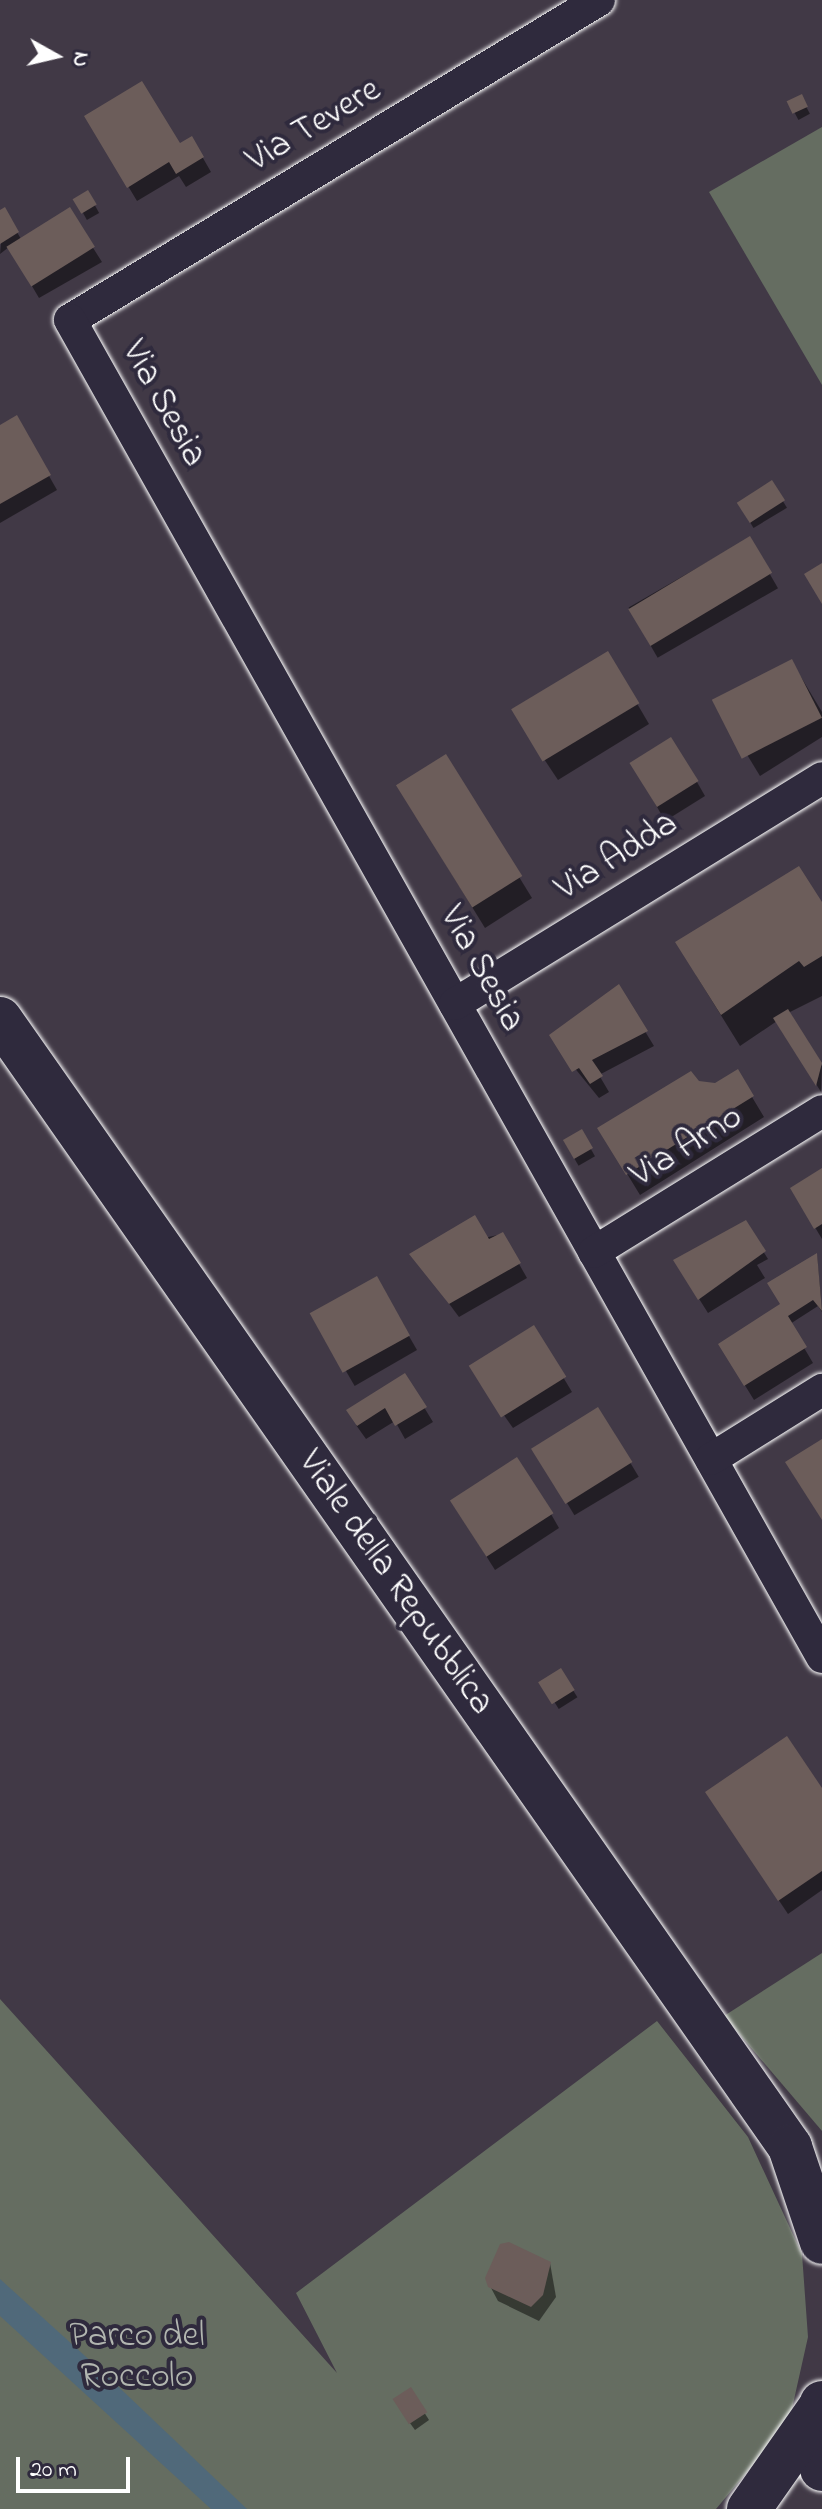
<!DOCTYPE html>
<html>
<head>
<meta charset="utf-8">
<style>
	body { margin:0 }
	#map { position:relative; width:822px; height:2509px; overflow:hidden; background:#413946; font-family:"Indie Flower",sans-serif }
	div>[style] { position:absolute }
	.green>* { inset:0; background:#656d61 }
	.water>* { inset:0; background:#50697a }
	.shadow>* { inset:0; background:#0007; transform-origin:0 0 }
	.building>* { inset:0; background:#6c5d5a; transform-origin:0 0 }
	.roads { filter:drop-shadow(0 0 2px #fff) drop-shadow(0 0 2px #fff) }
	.street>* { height:32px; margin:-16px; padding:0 16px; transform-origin:16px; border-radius:16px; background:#2f2a3d }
	.secondary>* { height:44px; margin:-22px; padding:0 22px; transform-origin:22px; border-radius:22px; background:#2f2a3d }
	span { translate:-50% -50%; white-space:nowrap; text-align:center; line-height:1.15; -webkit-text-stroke:8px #2f2a3d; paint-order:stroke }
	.street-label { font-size:36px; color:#fff }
	.park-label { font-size:36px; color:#b2b6b0 }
	.north { position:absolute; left:16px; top:16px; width:80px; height:80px; -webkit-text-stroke:6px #2f2a3d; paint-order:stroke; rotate:98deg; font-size:22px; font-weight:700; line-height:32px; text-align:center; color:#fff }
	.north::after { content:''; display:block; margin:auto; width:28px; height:36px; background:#fff; clip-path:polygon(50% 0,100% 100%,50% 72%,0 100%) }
	.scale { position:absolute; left:16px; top:2457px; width:114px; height:36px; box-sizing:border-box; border:4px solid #fff; border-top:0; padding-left:10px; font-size:24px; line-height:28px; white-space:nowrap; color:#fff; -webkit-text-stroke:6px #2f2a3d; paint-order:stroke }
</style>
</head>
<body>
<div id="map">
	<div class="green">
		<div style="clip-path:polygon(822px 127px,822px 385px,709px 192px)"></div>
		<div style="clip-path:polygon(822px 1953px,822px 2131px,724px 2016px)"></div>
		<div style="clip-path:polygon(0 1999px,337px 2373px,296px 2293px,657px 2021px,748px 2137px,802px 2254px,808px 2337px,789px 2422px,716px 2509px,0 2509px)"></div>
	</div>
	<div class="water">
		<div style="clip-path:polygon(0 2279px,105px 2374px,247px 2509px,211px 2509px,0 2316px)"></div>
	</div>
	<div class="shadow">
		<div style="left:801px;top:97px;width:19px;height:13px;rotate:62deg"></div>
		<div style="clip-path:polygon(86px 116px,179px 146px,192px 139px,211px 172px,186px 187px,179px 176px,137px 201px)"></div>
		<div style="left:88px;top:193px;width:23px;height:14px;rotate:61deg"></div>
		<div style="clip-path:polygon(4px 210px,21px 239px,69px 210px,102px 262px,39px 298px,9px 247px,0 254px)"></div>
		<div style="clip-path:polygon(16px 418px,57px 490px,0 523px,0 427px)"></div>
		<div style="left:772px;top:483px;width:29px;height:39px;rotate:59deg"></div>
		<div style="left:749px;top:538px;width:58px;height:139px;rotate:60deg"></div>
		<div style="clip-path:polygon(608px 654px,649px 724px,558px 780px,526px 732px)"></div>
		<div style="clip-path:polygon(792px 662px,822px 712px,822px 737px,760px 776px,718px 707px)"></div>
		<div style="clip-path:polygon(445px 757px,532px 898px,485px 928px,410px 806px)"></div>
		<div style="clip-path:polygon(632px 763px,697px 782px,705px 796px,665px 821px)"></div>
		<div style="clip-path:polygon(822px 910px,822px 996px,788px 1013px,822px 1066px,821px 1092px,777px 1021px,740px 1046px,696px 975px)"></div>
		<div style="clip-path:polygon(618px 987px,654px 1046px,599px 1075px,609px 1092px,599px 1098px,560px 1050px)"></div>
		<div style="clip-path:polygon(737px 1072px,764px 1117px,640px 1195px,612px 1149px,697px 1083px,715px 1085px)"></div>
		<div style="left:581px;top:1132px;width:28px;height:19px;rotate:60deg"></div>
		<div style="clip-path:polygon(822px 1171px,822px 1239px,792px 1189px)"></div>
		<div style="clip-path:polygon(745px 1223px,768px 1259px,757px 1265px,765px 1278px,708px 1313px,684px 1275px)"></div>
		<div style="clip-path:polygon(502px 1234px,527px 1278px,459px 1317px,412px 1254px)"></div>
		<div style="clip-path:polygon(817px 1255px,822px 1312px,818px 1306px,790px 1324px,813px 1363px,754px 1400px,720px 1345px,783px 1305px)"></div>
		<div style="left:376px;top:1279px;width:82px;height:72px;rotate:60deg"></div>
		<div style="clip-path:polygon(533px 1327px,572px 1392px,513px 1428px,479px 1380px)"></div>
		<div style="clip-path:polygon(405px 1376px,433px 1422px,405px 1439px,395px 1421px,366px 1439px,356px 1425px)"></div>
		<div style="left:598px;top:1409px;width:79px;height:75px;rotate:59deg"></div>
		<div style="clip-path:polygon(551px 1514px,559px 1528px,495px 1570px,461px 1516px)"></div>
		<div style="left:561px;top:1671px;width:31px;height:22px;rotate:58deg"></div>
		<div style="clip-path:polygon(822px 1791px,822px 1890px,788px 1914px,716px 1807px)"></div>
		<div style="clip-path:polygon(550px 2263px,556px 2297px,539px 2321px,498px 2301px,490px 2286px)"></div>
		<div style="clip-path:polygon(410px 2390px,429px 2420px,415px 2430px,399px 2408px)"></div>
	</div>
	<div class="building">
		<div style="clip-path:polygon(142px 81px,180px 143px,192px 136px,204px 157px,176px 174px,169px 162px,127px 188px,84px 116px)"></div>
		<div style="left:802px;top:94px;width:14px;height:17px;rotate:65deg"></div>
		<div style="left:88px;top:190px;width:17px;height:18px;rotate:59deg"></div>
		<div style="clip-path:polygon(5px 207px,19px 232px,0 244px,0 210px)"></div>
		<div style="left:70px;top:207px;width:47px;height:75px;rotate:58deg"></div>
		<div style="clip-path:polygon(17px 415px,51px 475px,0 504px,0 425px)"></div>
		<div style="left:772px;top:480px;width:24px;height:42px;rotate:57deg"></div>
		<div style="left:750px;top:536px;width:43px;height:142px;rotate:59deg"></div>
		<div style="clip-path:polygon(822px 563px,822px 604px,804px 574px)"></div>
		<div style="left:608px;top:651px;width:61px;height:113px;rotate:59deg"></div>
		<div style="left:792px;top:659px;width:66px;height:90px;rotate:63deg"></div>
		<div style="left:671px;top:737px;width:52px;height:49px;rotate:58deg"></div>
		<div style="left:446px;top:754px;width:144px;height:59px;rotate:58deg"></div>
		<div style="clip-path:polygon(799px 866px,822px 902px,822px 956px,804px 967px,799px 961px,721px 1015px,675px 942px)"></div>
		<div style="clip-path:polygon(619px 984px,648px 1031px,592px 1060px,603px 1076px,590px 1084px,579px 1068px,572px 1072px,549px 1035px)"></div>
		<div style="clip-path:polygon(788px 1009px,822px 1063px,816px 1086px,773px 1018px)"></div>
		<div style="clip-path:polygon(738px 1069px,754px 1096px,626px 1175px,597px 1128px,691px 1071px,699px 1081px,715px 1083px)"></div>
		<div style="left:582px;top:1129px;width:22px;height:22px;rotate:60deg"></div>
		<div style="clip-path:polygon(822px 1168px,822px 1224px,814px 1229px,790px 1188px)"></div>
		<div style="clip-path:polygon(475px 1215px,489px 1239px,503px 1232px,521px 1263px,449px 1304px,409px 1254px)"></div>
		<div style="clip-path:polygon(746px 1220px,766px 1251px,698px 1300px,673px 1260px)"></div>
		<div style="clip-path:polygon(817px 1253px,822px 1311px,813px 1300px,788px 1316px,807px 1347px,744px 1386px,718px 1344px,780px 1304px,767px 1283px)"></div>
		<div style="left:377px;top:1276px;width:68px;height:77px;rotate:61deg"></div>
		<div style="left:534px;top:1325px;width:61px;height:77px;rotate:58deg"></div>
		<div style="clip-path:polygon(405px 1373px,427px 1407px,395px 1426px,385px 1408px,357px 1426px,346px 1410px)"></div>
		<div style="left:598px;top:1407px;width:65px;height:79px;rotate:58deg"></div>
		<div style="clip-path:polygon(822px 1439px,822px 1520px,785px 1462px)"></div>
		<div style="left:517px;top:1457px;width:67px;height:80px;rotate:57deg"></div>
		<div style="left:561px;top:1668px;width:26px;height:27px;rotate:58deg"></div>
		<div style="clip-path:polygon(787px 1736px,822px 1788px,822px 1871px,778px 1901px,705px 1792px)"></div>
		<div style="clip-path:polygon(509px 2242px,551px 2262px,543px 2295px,531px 2307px,488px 2287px,485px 2278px,500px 2244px)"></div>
		<div style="left:411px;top:2387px;width:30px;height:22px;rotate:57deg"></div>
	</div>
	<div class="roads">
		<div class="street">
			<div style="left:599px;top:0;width:618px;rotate:148.83deg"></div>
			<div style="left:70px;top:320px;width:1534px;rotate:60.64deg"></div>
			<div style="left:455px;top:1004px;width:431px;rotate:-31.6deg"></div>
			<div style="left:594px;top:1252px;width:268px;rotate:-31.7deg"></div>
			<div style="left:711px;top:1459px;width:131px;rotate:-31.9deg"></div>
		</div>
		<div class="secondary">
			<div style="left:0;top:1019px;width:1377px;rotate:54.99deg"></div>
			<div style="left:790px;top:2147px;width:100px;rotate:71.4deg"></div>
			<div style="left:822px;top:2403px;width:66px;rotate:90deg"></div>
			<div style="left:749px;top:2509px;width:126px;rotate:-55deg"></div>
		</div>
	</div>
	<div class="street-label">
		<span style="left:314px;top:126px;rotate:-31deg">Via Tevere</span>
		<span style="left:163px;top:404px;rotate:61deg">Via Sesia</span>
		<span style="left:617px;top:857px;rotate:-32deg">Via Adda</span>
		<span style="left:481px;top:969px;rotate:61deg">Via Sesia</span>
		<span style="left:687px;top:1147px;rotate:-32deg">Via Arno</span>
		<span style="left:395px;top:1583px;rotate:55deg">Viale della Repubblica</span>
	</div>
	<div class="park-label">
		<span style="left:137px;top:2357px">Parco del<br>Roccolo</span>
	</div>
	<div class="north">N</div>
	<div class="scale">20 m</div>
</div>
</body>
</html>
